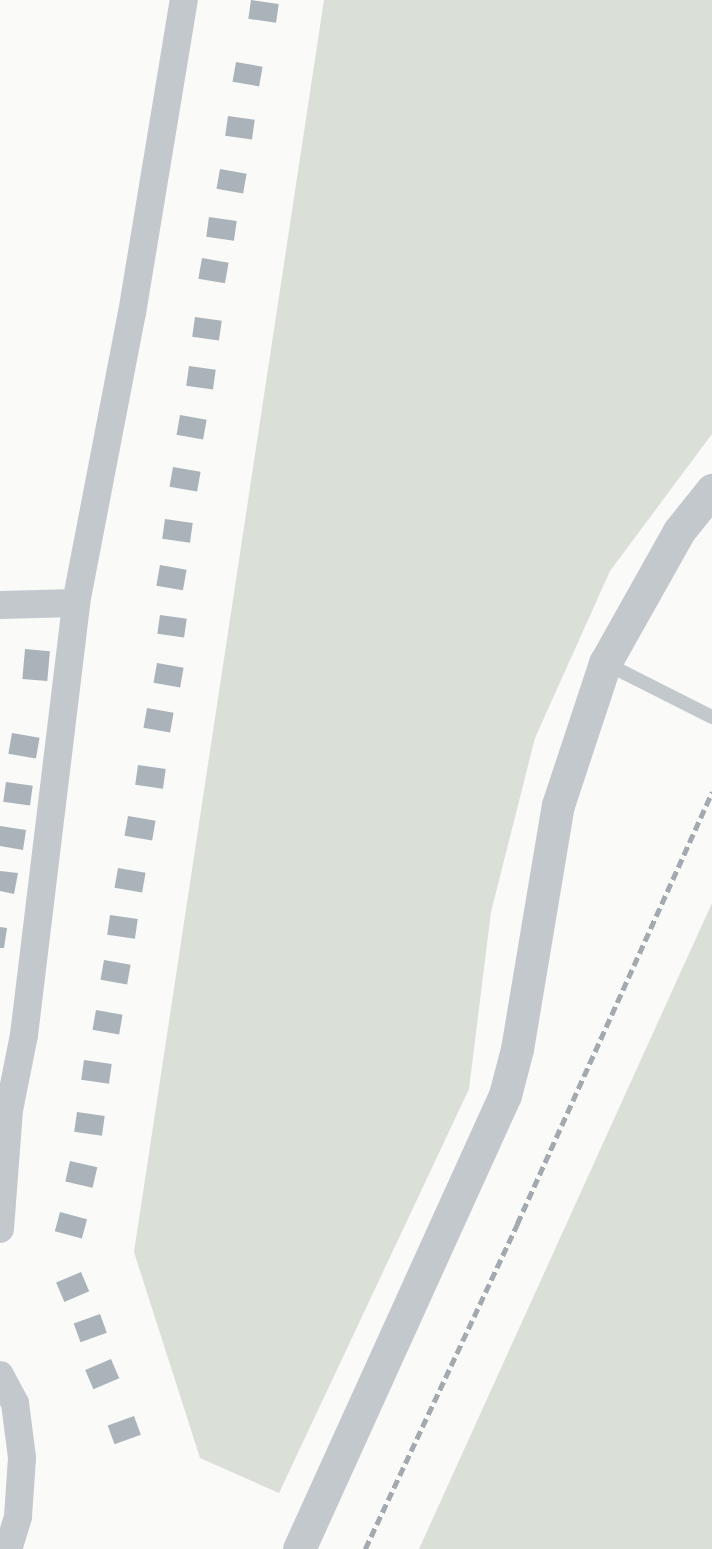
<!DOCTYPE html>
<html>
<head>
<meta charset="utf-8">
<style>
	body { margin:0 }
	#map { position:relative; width:712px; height:1549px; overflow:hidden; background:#fafaf8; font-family:Montserrat,sans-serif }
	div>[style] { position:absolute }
	.green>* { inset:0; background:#dadfd7 }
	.building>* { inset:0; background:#aab3b9; transform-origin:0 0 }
	.service>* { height:14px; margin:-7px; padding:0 7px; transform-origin:7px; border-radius:7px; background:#c3c8cc }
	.minor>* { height:28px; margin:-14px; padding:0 14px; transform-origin:14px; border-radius:14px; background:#c3c8cc }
	.tertiary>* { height:33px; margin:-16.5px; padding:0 16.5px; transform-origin:16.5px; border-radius:16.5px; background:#c3c8cc }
	.rail>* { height:4.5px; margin-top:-2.25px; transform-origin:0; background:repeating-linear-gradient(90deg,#a2aab0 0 9px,transparent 0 13.5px) }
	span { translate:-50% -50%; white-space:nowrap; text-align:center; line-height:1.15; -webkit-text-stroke:6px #fff; paint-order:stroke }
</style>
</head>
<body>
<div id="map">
	<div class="green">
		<div style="clip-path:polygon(324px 0,712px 0,712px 434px,610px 571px,535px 738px,491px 912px,469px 1089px,279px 1493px,200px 1458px,134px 1252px)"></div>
		<div style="clip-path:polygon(712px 903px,712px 1549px,419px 1549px)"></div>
	</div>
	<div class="building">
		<div style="left:251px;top:0;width:28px;height:19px;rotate:8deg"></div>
		<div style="left:236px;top:62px;width:27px;height:20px;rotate:10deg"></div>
		<div style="left:228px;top:116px;width:27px;height:20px;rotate:8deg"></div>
		<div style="left:220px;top:169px;width:27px;height:20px;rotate:10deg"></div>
		<div style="left:209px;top:217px;width:28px;height:20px;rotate:8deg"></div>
		<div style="left:202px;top:258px;width:27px;height:21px;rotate:10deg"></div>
		<div style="left:195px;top:317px;width:27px;height:20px;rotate:8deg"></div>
		<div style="left:189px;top:366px;width:27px;height:20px;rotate:8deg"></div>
		<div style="left:180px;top:415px;width:27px;height:20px;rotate:10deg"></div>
		<div style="left:173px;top:467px;width:28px;height:20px;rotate:10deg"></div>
		<div style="left:165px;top:519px;width:28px;height:20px;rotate:8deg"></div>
		<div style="left:160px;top:565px;width:27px;height:21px;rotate:10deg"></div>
		<div style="left:160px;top:615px;width:27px;height:19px;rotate:8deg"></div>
		<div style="left:25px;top:649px;width:25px;height:30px;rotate:5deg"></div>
		<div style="left:157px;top:663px;width:27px;height:20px;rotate:10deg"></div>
		<div style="left:147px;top:708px;width:27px;height:20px;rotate:10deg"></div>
		<div style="left:12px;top:733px;width:28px;height:21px;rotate:10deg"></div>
		<div style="left:138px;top:765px;width:28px;height:20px;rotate:8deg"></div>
		<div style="left:6px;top:782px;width:27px;height:20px;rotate:8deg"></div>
		<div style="left:128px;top:816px;width:28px;height:20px;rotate:10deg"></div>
		<div style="clip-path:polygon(0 826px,26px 830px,23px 850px,0 846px)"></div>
		<div style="left:118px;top:868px;width:28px;height:20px;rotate:10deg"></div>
		<div style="clip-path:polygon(0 871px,18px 873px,14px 894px,0 891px)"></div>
		<div style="left:110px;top:915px;width:28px;height:20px;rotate:8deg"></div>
		<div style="clip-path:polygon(0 927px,7px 928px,4px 948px,0 948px)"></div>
		<div style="left:104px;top:960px;width:27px;height:20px;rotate:10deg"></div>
		<div style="left:96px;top:1010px;width:27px;height:20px;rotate:10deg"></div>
		<div style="left:84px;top:1060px;width:28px;height:20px;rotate:8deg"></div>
		<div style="left:77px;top:1112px;width:28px;height:20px;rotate:8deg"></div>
		<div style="left:70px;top:1161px;width:28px;height:21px;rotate:13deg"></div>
		<div style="left:60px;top:1212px;width:28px;height:20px;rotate:15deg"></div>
		<div style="left:81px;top:1272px;width:21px;height:27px;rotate:67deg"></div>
		<div style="left:100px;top:1314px;width:20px;height:28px;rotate:70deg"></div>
		<div style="left:111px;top:1359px;width:21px;height:28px;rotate:67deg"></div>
		<div style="left:134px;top:1416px;width:20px;height:28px;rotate:70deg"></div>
	</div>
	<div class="service">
		<div style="left:605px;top:663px;width:120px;rotate:26.8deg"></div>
	</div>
	<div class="minor">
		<div style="left:0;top:605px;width:76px;rotate:-1.5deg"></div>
		<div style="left:76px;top:603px;width:295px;rotate:-79.1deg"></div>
		<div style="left:132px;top:313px;width:317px;rotate:-80.6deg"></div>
		<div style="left:0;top:1229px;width:119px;rotate:-85.7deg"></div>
		<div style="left:9px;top:1110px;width:76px;rotate:-78.7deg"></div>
		<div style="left:24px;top:1035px;width:435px;rotate:-83.1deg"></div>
		<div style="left:0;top:1375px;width:32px;rotate:62deg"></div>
		<div style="left:15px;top:1403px;width:55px;rotate:82.7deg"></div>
		<div style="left:22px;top:1458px;width:59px;rotate:93.9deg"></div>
		<div style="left:18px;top:1517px;width:34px;rotate:107deg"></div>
	</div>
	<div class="tertiary">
		<div style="left:299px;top:1549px;width:499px;rotate:-65.6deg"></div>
		<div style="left:505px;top:1095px;width:48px;rotate:-75.4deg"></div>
		<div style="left:517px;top:1049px;width:247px;rotate:-80.5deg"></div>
		<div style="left:558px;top:805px;width:150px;rotate:-71.7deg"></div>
		<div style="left:605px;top:663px;width:151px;rotate:-60.7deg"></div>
		<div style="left:679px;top:531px;width:53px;rotate:-51.2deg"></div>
	</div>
	<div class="rail">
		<div style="left:365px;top:1549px;width:359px;rotate:-64.9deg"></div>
		<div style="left:517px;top:1224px;width:474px;rotate:-65.7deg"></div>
	</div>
</div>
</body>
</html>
